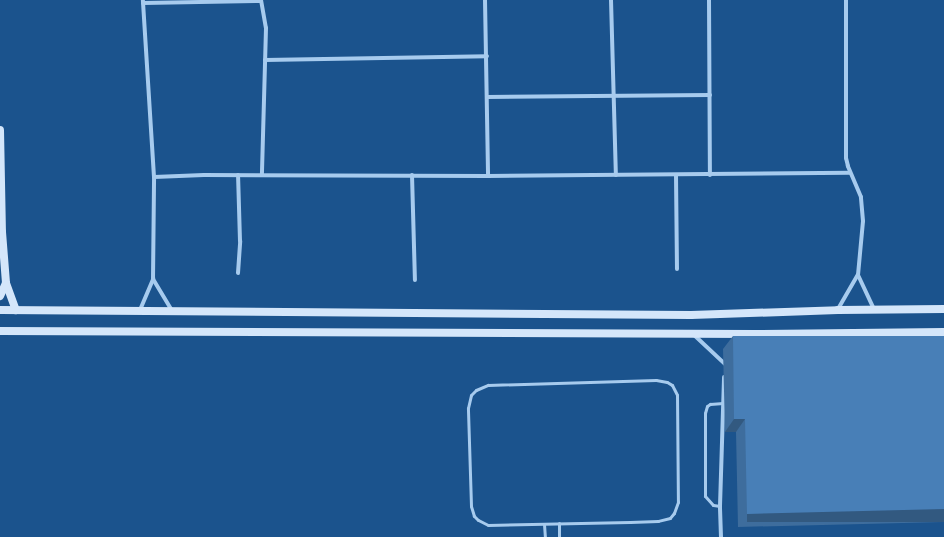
<!DOCTYPE html>
<html>
<head>
<meta charset="utf-8">
<style>
	body { margin:0 }
	#map { position:relative; width:944px; height:537px; overflow:hidden; background:#1b538d; font-family:"Source Sans 3",sans-serif }
	div>[style] { position:absolute }
	.lane>* { height:3px; margin:-1.5px; padding:0 1.5px; transform-origin:1.5px; border-radius:1.5px; background:#a7cbee }
	.street>* { height:4px; margin:-2px; padding:0 2px; transform-origin:2px; border-radius:2px; background:#a7cbee }
	.secondary>* { height:8px; margin:-4px; padding:0 4px; transform-origin:4px; border-radius:4px; background:#d4e6fa }
	.wall>* { inset:0; background:#3e6d9d }
	.shaded-wall>* { inset:0; background:#325980; transform-origin:0 0 }
	.building>* { inset:0; background:#487fb7 }
	span { translate:-50% -50%; white-space:nowrap; text-align:center; line-height:1.15; -webkit-text-stroke:3px #1b538d; paint-order:stroke }
</style>
</head>
<body>
<div id="map">
	<div class="lane">
		<div style="left:656px;top:380px;width:11px;rotate:10deg"></div>
		<div style="left:667px;top:382px;width:6px;rotate:31deg"></div>
		<div style="left:672px;top:385px;width:11px;rotate:63deg"></div>
		<div style="left:677px;top:395px;width:107px;rotate:89.5deg"></div>
		<div style="left:678px;top:502px;width:12px;rotate:110deg"></div>
		<div style="left:674px;top:513px;width:6px;rotate:129deg"></div>
		<div style="left:670px;top:518px;width:12px;rotate:166deg"></div>
		<div style="left:658px;top:521px;width:28px;rotate:178deg"></div>
		<div style="left:630px;top:522px;width:142px;rotate:178.8deg"></div>
		<div style="left:488px;top:525px;width:11px;rotate:-153deg"></div>
		<div style="left:478px;top:520px;width:6px;rotate:-135deg"></div>
		<div style="left:474px;top:516px;width:10px;rotate:-107deg"></div>
		<div style="left:471px;top:506px;width:98px;rotate:-91.8deg"></div>
		<div style="left:468px;top:408px;width:13px;rotate:-77deg"></div>
		<div style="left:471px;top:395px;width:7px;rotate:-45deg"></div>
		<div style="left:476px;top:390px;width:13px;rotate:-23deg"></div>
		<div style="left:488px;top:385px;width:168px;rotate:-1.7deg"></div>
		<div style="left:720px;top:506px;width:7px;rotate:-172deg"></div>
		<div style="left:713px;top:505px;width:12px;rotate:-132deg"></div>
		<div style="left:705px;top:496px;width:83px;rotate:-90deg"></div>
		<div style="left:705px;top:413px;width:7px;rotate:-74deg"></div>
		<div style="left:707px;top:406px;width:4px;rotate:-34deg"></div>
		<div style="left:710px;top:404px;width:13px;rotate:-4deg"></div>
		<div style="left:559px;top:523px;width:14px;rotate:90deg"></div>
		<div style="left:544px;top:524px;width:13px;rotate:86deg"></div>
	</div>
	<div class="street">
		<div style="left:261px;top:0;width:28px;rotate:80deg"></div>
		<div style="left:266px;top:28px;width:147px;rotate:91.6deg"></div>
		<div style="left:485px;top:0;width:176px;rotate:89deg"></div>
		<div style="left:611px;top:0;width:175px;rotate:88.4deg"></div>
		<div style="left:709px;top:0;width:175px;rotate:89.7deg"></div>
		<div style="left:143px;top:3px;width:118px;rotate:-1deg"></div>
		<div style="left:265px;top:60px;width:222px;rotate:-1deg"></div>
		<div style="left:487px;top:97px;width:223px;rotate:-0.5deg"></div>
		<div style="left:412px;top:175px;width:105px;rotate:88.4deg"></div>
		<div style="left:676px;top:175px;width:94px;rotate:89.4deg"></div>
		<div style="left:154px;top:177px;width:50px;rotate:-2.3deg"></div>
		<div style="left:204px;top:175px;width:284px;rotate:0.2deg"></div>
		<div style="left:488px;top:176px;width:362px;rotate:-0.5deg"></div>
		<div style="left:238px;top:273px;width:32px;rotate:-86deg"></div>
		<div style="left:240px;top:241px;width:66px;rotate:-91.7deg"></div>
		<div style="left:858px;top:275px;width:38px;rotate:65deg"></div>
		<div style="left:153px;top:279px;width:37px;rotate:59deg"></div>
		<div style="left:838px;top:309px;width:39px;rotate:-60deg"></div>
		<div style="left:858px;top:275px;width:54px;rotate:-84.7deg"></div>
		<div style="left:863px;top:221px;width:24px;rotate:-95deg"></div>
		<div style="left:861px;top:197px;width:34px;rotate:-113deg"></div>
		<div style="left:848px;top:166px;width:8px;rotate:-104deg"></div>
		<div style="left:846px;top:158px;width:158px;rotate:-90deg"></div>
		<div style="left:140px;top:310px;width:34px;rotate:-67deg"></div>
		<div style="left:153px;top:279px;width:102px;rotate:-89.4deg"></div>
		<div style="left:154px;top:177px;width:177px;rotate:-93.6deg"></div>
		<div style="left:693px;top:334px;width:44px;rotate:43.2deg"></div>
		<div style="left:721px;top:537px;width:31px;rotate:-92deg"></div>
		<div style="left:720px;top:506px;width:129px;rotate:-88.2deg"></div>
	</div>
	<div class="secondary">
		<div style="left:0;top:130px;width:102px;rotate:88.9deg"></div>
		<div style="left:2px;top:232px;width:51px;rotate:85.5deg"></div>
		<div style="left:6px;top:283px;width:29px;rotate:70deg"></div>
		<div style="left:0;top:296px;width:14px;rotate:-65deg"></div>
		<div style="left:0;top:310px;width:691px;rotate:0.41deg"></div>
		<div style="left:691px;top:315px;width:147px;rotate:-1.9deg"></div>
		<div style="left:838px;top:310px;width:106px;rotate:-0.5deg"></div>
		<div style="left:0;top:331px;width:753px;rotate:0.23deg"></div>
		<div style="left:753px;top:334px;width:191px;rotate:-0.6deg"></div>
	</div>
	<div class="wall">
		<div style="clip-path:polygon(733px 336px,944px 336px,944px 522px,738px 527px,736px 432px,725px 432px,723px 349px)"></div>
	</div>
	<div class="shaded-wall">
		<div style="clip-path:polygon(734px 419px,745px 419px,736px 432px,725px 432px)"></div>
		<div style="left:944px;top:509px;width:13px;height:197px;rotate:90deg"></div>
	</div>
	<div class="building">
		<div style="clip-path:polygon(733px 336px,944px 336px,944px 509px,747px 514px,745px 419px,734px 419px)"></div>
	</div>
</div>
</body>
</html>
